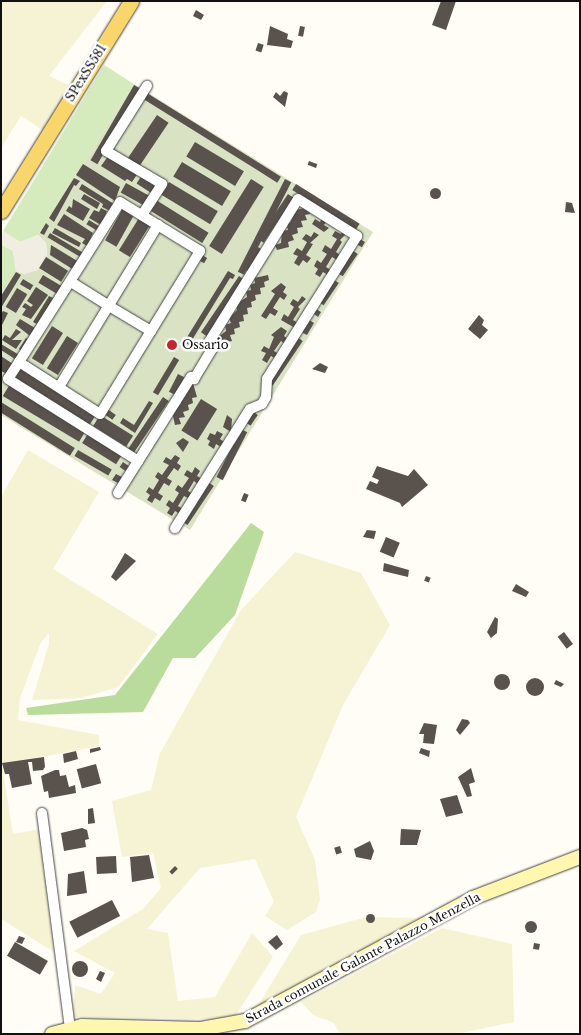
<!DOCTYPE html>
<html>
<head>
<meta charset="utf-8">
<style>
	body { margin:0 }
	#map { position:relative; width:581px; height:1035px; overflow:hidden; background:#fffdf5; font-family:"Libre Baskerville",serif }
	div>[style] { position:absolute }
	.farmland>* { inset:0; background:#f6f3d4 }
	.green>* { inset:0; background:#d5ebbd }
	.forest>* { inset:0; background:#b9dc9c }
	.cemetery>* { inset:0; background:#d9e3c4 }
	.plaza>* { inset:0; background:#f1ede2 }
	.building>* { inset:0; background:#5a524d; transform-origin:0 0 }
	.round { border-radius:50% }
	.roads { filter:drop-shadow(0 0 1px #444) drop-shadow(0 0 1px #444) }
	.street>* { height:10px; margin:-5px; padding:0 5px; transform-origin:5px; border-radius:5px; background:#fff }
	.secondary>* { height:14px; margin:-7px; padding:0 7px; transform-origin:7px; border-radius:7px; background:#fff6b0 }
	.primary>* { height:15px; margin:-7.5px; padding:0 7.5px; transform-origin:7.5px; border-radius:7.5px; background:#f9d66b }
	.dots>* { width:14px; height:14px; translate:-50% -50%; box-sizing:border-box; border:2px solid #fff; border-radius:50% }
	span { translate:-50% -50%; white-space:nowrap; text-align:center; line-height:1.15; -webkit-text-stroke:5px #fff; paint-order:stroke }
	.street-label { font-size:12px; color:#111 }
	.poi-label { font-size:12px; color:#111 }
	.left { translate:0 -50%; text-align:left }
	.frame { position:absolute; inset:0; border:2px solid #111; pointer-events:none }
</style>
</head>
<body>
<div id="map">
	<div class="farmland">
		<div style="clip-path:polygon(1px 1px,107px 1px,49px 76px,71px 86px,44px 131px,21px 116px,1px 148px)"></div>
		<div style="clip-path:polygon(28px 450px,99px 492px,53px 569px,158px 634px,118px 687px,81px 698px,32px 700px,49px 644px,49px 633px,41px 642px,20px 698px,18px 720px,99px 735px,99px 746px,2px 765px,13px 834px,40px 829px,54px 952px,1px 919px,1px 497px)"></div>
		<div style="clip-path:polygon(295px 552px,361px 573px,390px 625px,343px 705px,296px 817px,315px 860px,320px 899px,316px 912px,287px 930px,265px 916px,274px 902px,255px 859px,200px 868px,147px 929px,168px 933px,178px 1001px,215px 997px,252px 933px,273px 957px,236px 1015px,219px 1019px,73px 1017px,75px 985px,101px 994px,115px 973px,74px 951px,143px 909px,161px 888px,153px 853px,122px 857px,112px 801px,151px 790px,160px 753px,241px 610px)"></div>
		<div style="clip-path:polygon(366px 917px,418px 918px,254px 1012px,301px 935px)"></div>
		<div style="clip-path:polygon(442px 928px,512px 944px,514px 1022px,457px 1034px,340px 1034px,334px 1023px,313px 1015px,301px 1002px)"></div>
	</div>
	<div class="green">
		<div style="clip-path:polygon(104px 65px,134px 84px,38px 235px,20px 242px,3px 231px)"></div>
		<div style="clip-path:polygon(1px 244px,13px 251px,16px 271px,1px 295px)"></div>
	</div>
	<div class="forest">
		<div style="clip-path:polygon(251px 523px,264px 532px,235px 615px,195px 658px,173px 658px,143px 712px,28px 715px,26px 708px,115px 695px)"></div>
	</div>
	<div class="cemetery">
		<div style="clip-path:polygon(134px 84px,373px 232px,190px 530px,1px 415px,1px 295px,16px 271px,25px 274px,47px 255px,46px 243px,38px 235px)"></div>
	</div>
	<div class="plaza">
		<div style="clip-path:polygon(3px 231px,20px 242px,38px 235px,46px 243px,47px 255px,38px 270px,25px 274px,16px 271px,13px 251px,1px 244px)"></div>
	</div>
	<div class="building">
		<div style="clip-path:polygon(441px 1px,456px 1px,446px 30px,432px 25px)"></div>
		<div style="clip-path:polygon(196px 10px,204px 15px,201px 20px,193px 16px)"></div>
		<div style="clip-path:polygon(270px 26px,288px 34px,287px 39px,293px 41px,291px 48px,267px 45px)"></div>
		<div style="left:300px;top:26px;width:5px;height:10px;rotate:11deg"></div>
		<div style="left:258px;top:43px;width:6px;height:8px;rotate:18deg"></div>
		<div style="left:134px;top:85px;width:8px;height:87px;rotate:30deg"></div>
		<div style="clip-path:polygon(284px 91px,288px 93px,285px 107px,273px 97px,276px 92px,280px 96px)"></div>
		<div style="left:147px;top:93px;width:158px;height:7px;rotate:32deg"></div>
		<div style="left:157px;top:115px;width:14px;height:52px;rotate:34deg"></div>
		<div style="left:195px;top:142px;width:57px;height:17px;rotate:31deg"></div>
		<div style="clip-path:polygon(109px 155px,138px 173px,132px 182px,127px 179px,125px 181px,101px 166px)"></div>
		<div style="left:309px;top:161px;width:9px;height:4px;rotate:21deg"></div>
		<div style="left:182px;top:162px;width:57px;height:17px;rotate:31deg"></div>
		<div style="clip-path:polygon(83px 164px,120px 187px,115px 201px,76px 175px)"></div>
		<div style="left:142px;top:175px;width:17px;height:10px;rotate:33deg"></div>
		<div style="clip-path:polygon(74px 178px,80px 181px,76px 186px,74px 185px,54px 222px,49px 218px)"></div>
		<div style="left:251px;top:179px;width:15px;height:79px;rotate:32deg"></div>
		<div style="left:285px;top:179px;width:7px;height:104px;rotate:27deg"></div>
		<div style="left:169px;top:182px;width:57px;height:15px;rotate:31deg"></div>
		<div style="left:126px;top:183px;width:26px;height:11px;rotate:29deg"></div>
		<div style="clip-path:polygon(82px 184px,114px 204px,111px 208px,108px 210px,102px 207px,103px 204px,79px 189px)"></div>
		<div style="left:296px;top:184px;width:75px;height:7px;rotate:32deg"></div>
		<div class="round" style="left:429.5px;top:187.5px;width:11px;height:11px"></div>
		<div style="clip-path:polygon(84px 194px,100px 203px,97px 209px,81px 199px)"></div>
		<div style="left:288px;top:194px;width:7px;height:54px;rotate:34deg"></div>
		<div style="clip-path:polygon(73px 199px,90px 209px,83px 221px,66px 211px,69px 206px,72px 208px)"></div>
		<div style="left:156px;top:200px;width:62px;height:12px;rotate:32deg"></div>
		<div style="clip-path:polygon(566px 202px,572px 203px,575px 213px,565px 212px)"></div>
		<div style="clip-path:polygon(308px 207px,310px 214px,305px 215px,307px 220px,301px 221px,303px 227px,297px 228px,298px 233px,292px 235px,294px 240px,288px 242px,289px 247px,277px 250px,275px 245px,281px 243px,282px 231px,288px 230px,286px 223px,291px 222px,292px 211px)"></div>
		<div style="clip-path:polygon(101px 208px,107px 211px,101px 225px,89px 218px,94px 210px,99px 212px)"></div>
		<div style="left:123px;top:208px;width:13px;height:37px;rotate:29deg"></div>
		<div style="clip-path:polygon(64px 214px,93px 233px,87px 246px,82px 243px,85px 239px,57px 225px)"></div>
		<div style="clip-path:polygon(323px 216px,328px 219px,324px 225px,329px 228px,324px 232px,312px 224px,315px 219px,320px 222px)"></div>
		<div style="left:139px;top:218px;width:13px;height:38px;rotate:32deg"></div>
		<div style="left:89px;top:220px;width:12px;height:5px;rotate:31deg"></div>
		<div style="clip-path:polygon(46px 223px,49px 226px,44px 235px,40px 233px)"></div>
		<div style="clip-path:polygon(55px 228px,81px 243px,79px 247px,52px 233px)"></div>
		<div style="clip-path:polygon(344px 229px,348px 232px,340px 240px,342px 242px,336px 252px,340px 255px,337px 260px,332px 257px,326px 267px,331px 270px,328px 275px,323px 272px,320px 277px,315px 274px,318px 269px,314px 266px,317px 260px,321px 263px,327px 254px,322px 251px,325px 245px,331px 249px,337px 239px,332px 236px,335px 231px,341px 234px)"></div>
		<div style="clip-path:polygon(314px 232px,319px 235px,310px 243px,313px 244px,306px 255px,311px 258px,307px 263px,303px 260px,299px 266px,294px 263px,298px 256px,293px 254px,297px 248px,302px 251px,307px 242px,302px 239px,306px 234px,311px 237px)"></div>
		<div style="left:50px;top:233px;width:39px;height:5px;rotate:31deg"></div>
		<div style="left:358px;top:238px;width:8px;height:6px;rotate:30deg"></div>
		<div style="clip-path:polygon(51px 245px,79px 262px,74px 270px,50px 255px)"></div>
		<div style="left:256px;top:246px;width:8px;height:26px;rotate:30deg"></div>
		<div style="left:352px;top:250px;width:7px;height:27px;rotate:34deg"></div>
		<div style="left:202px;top:255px;width:6px;height:6px;rotate:31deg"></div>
		<div style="left:46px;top:257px;width:26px;height:13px;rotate:32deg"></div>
		<div style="clip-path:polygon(228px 271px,235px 275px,233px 279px,230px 278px,189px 345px,184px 342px)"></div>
		<div style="clip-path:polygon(16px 272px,21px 275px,1px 308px,1px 296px)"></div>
		<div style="left:43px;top:275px;width:23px;height:9px;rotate:31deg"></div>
		<div style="clip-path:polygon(268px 275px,269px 280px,264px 282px,265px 287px,260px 288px,261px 294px,255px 295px,256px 300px,251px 302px,252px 307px,247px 308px,248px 314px,243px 315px,244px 321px,239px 322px,240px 327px,234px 329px,235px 334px,230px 335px,232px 341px,218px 344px,217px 338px,226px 331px,225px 325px,231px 323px,229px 318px,237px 310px,236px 304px,247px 297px,246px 291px,251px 290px,250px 285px,255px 283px,254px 278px)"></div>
		<div style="left:239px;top:276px;width:7px;height:68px;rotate:34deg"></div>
		<div style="left:23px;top:279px;width:12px;height:6px;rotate:31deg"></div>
		<div style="left:333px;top:279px;width:7px;height:27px;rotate:34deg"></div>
		<div style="clip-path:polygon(281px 283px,286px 287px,283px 292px,287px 295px,284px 300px,280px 297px,273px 308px,278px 311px,275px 316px,270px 313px,266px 319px,261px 316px,275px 294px,271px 291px)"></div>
		<div style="clip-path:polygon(36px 287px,48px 295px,31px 319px,22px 315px,26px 309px,22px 307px,25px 303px,31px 307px,33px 305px,27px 301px)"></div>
		<div style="left:17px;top:288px;width:12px;height:22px;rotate:31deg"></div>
		<div style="clip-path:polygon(49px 296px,55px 299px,37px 324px,33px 322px)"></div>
		<div style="clip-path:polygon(302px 296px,306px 299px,298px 307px,300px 309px,293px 320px,298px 323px,295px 328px,281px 320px,284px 314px,288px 317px,294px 307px,290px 304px,293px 299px,298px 302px)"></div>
		<div style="clip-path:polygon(316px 309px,321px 312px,318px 317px,313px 313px)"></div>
		<div style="clip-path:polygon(3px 311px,8px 313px,1px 327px,1px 314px)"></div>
		<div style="clip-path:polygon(479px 315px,484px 320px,482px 325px,488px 330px,480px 339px,468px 329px)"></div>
		<div style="clip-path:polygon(20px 319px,35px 328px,30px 336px,16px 325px)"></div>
		<div style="clip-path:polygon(309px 320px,314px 323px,307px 335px,301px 332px)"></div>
		<div style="left:52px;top:326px;width:13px;height:38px;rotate:32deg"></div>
		<div style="clip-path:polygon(281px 327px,287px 331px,284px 336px,288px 339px,285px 344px,281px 341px,274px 351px,279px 354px,276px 359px,271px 356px,267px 363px,262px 360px,266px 353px,261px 351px,264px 346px,269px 349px,274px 337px,271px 335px)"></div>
		<div style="clip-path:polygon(16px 329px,21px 332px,12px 340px,22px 340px,16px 349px,2px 340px,5px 335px,10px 338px)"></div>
		<div style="left:67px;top:336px;width:13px;height:38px;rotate:32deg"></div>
		<div style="left:297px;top:337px;width:7px;height:54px;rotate:34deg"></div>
		<div style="clip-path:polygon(26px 338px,30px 340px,22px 352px,19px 349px)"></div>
		<div style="clip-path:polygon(1px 344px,21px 356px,18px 361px,1px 350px)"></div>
		<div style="clip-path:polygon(1px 356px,13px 364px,7px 374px,1px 371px)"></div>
		<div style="left:174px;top:357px;width:6px;height:41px;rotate:31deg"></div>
		<div style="clip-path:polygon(320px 363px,328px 367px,325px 373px,312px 369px)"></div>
		<div style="left:22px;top:367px;width:88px;height:14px;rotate:32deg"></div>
		<div style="left:178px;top:374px;width:7px;height:20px;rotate:27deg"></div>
		<div style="clip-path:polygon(193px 383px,197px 397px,192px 398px,193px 403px,188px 405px,189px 410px,183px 412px,185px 417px,179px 418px,181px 424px,175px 425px,172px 412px,181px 404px,180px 398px,187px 384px)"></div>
		<div style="left:10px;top:384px;width:89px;height:14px;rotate:31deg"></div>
		<div style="left:163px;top:397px;width:7px;height:62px;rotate:34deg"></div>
		<div style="left:201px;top:399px;width:19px;height:37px;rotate:32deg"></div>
		<div style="clip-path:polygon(149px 401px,153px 403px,135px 433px,120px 423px,123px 418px,134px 425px)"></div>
		<div style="left:1px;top:402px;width:87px;height:9px;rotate:32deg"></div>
		<div style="left:106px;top:408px;width:12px;height:6px;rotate:35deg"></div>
		<div style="left:252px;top:411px;width:7px;height:13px;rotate:34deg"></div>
		<div style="left:100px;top:415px;width:39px;height:13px;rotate:32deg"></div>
		<div style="clip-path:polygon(227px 415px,232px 419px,231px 432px,223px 427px)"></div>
		<div style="left:241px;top:429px;width:7px;height:54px;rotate:27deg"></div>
		<div style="clip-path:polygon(217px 431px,223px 434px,220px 439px,224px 442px,221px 447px,216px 444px,214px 449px,208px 445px,210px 441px,207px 439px,210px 433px,215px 435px)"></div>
		<div style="left:89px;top:432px;width:40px;height:13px;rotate:32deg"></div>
		<div style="clip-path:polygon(183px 438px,189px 442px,183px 452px,176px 443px)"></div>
		<div style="left:78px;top:450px;width:39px;height:7px;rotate:30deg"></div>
		<div style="clip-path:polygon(175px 455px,180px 458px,177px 463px,181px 466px,178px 471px,174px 468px,167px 478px,172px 481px,169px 486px,164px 483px,158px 493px,163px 496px,160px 501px,155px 498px,152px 503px,147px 500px,150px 495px,146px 492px,149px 487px,153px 490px,159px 480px,155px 477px,158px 472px,162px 475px,169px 465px,163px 462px,166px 457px,171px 460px)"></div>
		<div style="left:123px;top:462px;width:7px;height:6px;rotate:34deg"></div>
		<div style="clip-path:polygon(377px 466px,408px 476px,414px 469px,428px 485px,402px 507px,400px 503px,366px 489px,370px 481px,377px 484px,379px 480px,372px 477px)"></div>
		<div style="clip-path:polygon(195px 467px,200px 471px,197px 476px,202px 479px,198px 484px,194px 481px,188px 491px,193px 494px,190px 499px,184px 496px,178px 506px,183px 509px,180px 514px,175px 511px,172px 516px,167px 513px,170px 508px,166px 505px,169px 500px,173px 503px,179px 493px,175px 490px,178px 485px,182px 488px,189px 478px,184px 475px,187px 470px,192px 473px)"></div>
		<div style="clip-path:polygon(116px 474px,122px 477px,118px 483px,112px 480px)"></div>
		<div style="left:208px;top:482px;width:7px;height:47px;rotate:34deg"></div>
		<div style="left:244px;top:493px;width:5px;height:8px;rotate:22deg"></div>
		<div style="clip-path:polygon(367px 530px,376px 531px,374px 539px,363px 537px)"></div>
		<div style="left:386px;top:537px;width:15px;height:16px;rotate:23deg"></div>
		<div style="clip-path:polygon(125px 553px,136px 561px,116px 581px,111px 577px)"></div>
		<div style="clip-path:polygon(384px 563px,409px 570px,408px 577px,383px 571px)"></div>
		<div style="left:426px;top:576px;width:5px;height:5px;rotate:22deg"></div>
		<div style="clip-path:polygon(516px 584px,529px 592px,526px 597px,512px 591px)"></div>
		<div style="clip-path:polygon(495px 617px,498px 619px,497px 633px,491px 638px,487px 632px)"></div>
		<div style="left:564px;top:632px;width:15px;height:8px;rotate:53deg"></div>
		<div class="round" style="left:494px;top:674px;width:16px;height:16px"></div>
		<div class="round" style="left:526px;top:678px;width:18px;height:18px"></div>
		<div style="clip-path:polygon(556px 680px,564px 684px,561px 687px,554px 684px)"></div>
		<div style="clip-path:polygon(462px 719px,468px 720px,470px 723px,460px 735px,456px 730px)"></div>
		<div style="clip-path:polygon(424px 723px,437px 725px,434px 744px,423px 743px,424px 734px,419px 734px)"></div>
		<div style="clip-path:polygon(100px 747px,101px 750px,90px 753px,90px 749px)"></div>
		<div style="clip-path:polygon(421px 748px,430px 751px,429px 757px,419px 753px)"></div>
		<div style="clip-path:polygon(76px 751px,78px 759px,64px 763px,63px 754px)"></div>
		<div style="clip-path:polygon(44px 757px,45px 767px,43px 770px,33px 771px,32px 762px,28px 762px,32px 784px,12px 788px,9px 774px,5px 774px,2px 763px)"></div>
		<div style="left:96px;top:764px;width:20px;height:20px;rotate:75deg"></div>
		<div style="clip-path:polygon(471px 768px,475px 782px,469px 784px,472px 796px,467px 797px,458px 777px)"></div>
		<div style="clip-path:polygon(55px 770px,59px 770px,60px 776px,66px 775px,69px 787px,75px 785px,76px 793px,49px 798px,48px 791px,44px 792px,41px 776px)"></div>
		<div style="clip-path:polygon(457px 795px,463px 813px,446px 817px,440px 799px)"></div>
		<div style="clip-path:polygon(93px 808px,95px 823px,88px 824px,88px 809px)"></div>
		<div style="clip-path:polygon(82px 828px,87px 830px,89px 839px,85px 840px,86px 847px,64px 851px,61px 833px)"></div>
		<div style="clip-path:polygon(401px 829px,421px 830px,417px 845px,400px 845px)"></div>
		<div style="clip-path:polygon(370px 841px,374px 851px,371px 860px,356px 857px,354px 849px)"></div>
		<div style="left:340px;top:846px;width:7px;height:6px;rotate:74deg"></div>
		<div style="clip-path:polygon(149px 855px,154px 878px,132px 882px,130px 857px)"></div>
		<div style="left:116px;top:856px;width:17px;height:20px;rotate:87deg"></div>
		<div style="left:175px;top:866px;width:4px;height:8px;rotate:45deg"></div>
		<div style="clip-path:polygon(84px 871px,87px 893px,67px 896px,68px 874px)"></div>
		<div style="left:112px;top:900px;width:18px;height:48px;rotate:63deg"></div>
		<div class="round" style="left:365.5px;top:913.5px;width:9px;height:9px"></div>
		<div class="round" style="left:525px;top:921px;width:12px;height:12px"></div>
		<div style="clip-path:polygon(277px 935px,283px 944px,276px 950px,268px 942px)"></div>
		<div style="clip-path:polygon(19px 936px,25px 938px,22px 944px,16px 942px)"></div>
		<div style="left:15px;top:942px;width:38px;height:16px;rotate:30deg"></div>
		<div style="left:534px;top:943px;width:6px;height:6px;rotate:9deg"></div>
		<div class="round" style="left:72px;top:961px;width:16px;height:16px"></div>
		<div style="clip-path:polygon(100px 971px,105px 973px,101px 982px,96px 979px)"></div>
	</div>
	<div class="roads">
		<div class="street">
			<div style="left:120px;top:202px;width:94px;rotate:31.5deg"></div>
			<div style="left:200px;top:251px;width:191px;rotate:121.5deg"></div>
			<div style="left:100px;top:414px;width:96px;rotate:-147.3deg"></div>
			<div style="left:19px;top:362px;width:189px;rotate:-57.7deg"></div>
			<div style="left:142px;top:215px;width:37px;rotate:-57deg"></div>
			<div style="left:162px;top:184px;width:65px;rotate:-149.5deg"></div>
			<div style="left:106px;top:151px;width:77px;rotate:-57.8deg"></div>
			<div style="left:71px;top:282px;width:41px;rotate:32.2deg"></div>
			<div style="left:109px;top:306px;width:49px;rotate:30.8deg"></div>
			<div style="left:19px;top:362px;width:20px;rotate:123deg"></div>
			<div style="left:8px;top:379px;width:154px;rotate:32.2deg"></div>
			<div style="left:59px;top:387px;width:190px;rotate:-58.6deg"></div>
			<div style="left:118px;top:493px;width:137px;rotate:-57.8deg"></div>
			<div style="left:191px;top:377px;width:4px;rotate:34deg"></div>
			<div style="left:194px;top:379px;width:39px;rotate:-59deg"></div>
			<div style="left:214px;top:346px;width:6px;rotate:-141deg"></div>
			<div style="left:209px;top:342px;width:168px;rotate:-58.1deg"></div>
			<div style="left:298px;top:199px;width:70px;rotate:32.1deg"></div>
			<div style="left:357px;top:236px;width:169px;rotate:122.2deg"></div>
			<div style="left:267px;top:379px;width:18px;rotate:93deg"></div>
			<div style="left:266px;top:397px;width:8px;rotate:120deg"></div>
			<div style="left:262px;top:404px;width:13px;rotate:157deg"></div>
			<div style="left:250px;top:409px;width:141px;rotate:122.2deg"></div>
			<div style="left:42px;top:813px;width:218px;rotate:82.6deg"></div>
		</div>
		<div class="secondary">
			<div style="left:52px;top:1034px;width:31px;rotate:-15deg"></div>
			<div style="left:82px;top:1026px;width:119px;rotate:1.4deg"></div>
			<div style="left:201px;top:1029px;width:45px;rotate:-10.3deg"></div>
			<div style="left:245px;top:1021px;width:259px;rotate:-28.3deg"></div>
			<div style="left:473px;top:898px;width:115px;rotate:-21deg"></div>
		</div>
		<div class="primary">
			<div style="left:1px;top:211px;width:247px;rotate:-58.2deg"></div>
		</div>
	</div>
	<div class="dots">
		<div style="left:172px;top:345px;background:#c4262e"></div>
	</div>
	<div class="street-label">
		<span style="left:86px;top:73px;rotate:-58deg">SPexSS581</span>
		<span style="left:363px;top:958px;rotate:-28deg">Strada comunale Galante Palazzo Menzella</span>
	</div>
	<div class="poi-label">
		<span class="left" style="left:182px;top:345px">Ossario</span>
	</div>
	<div class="frame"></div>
</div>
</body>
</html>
